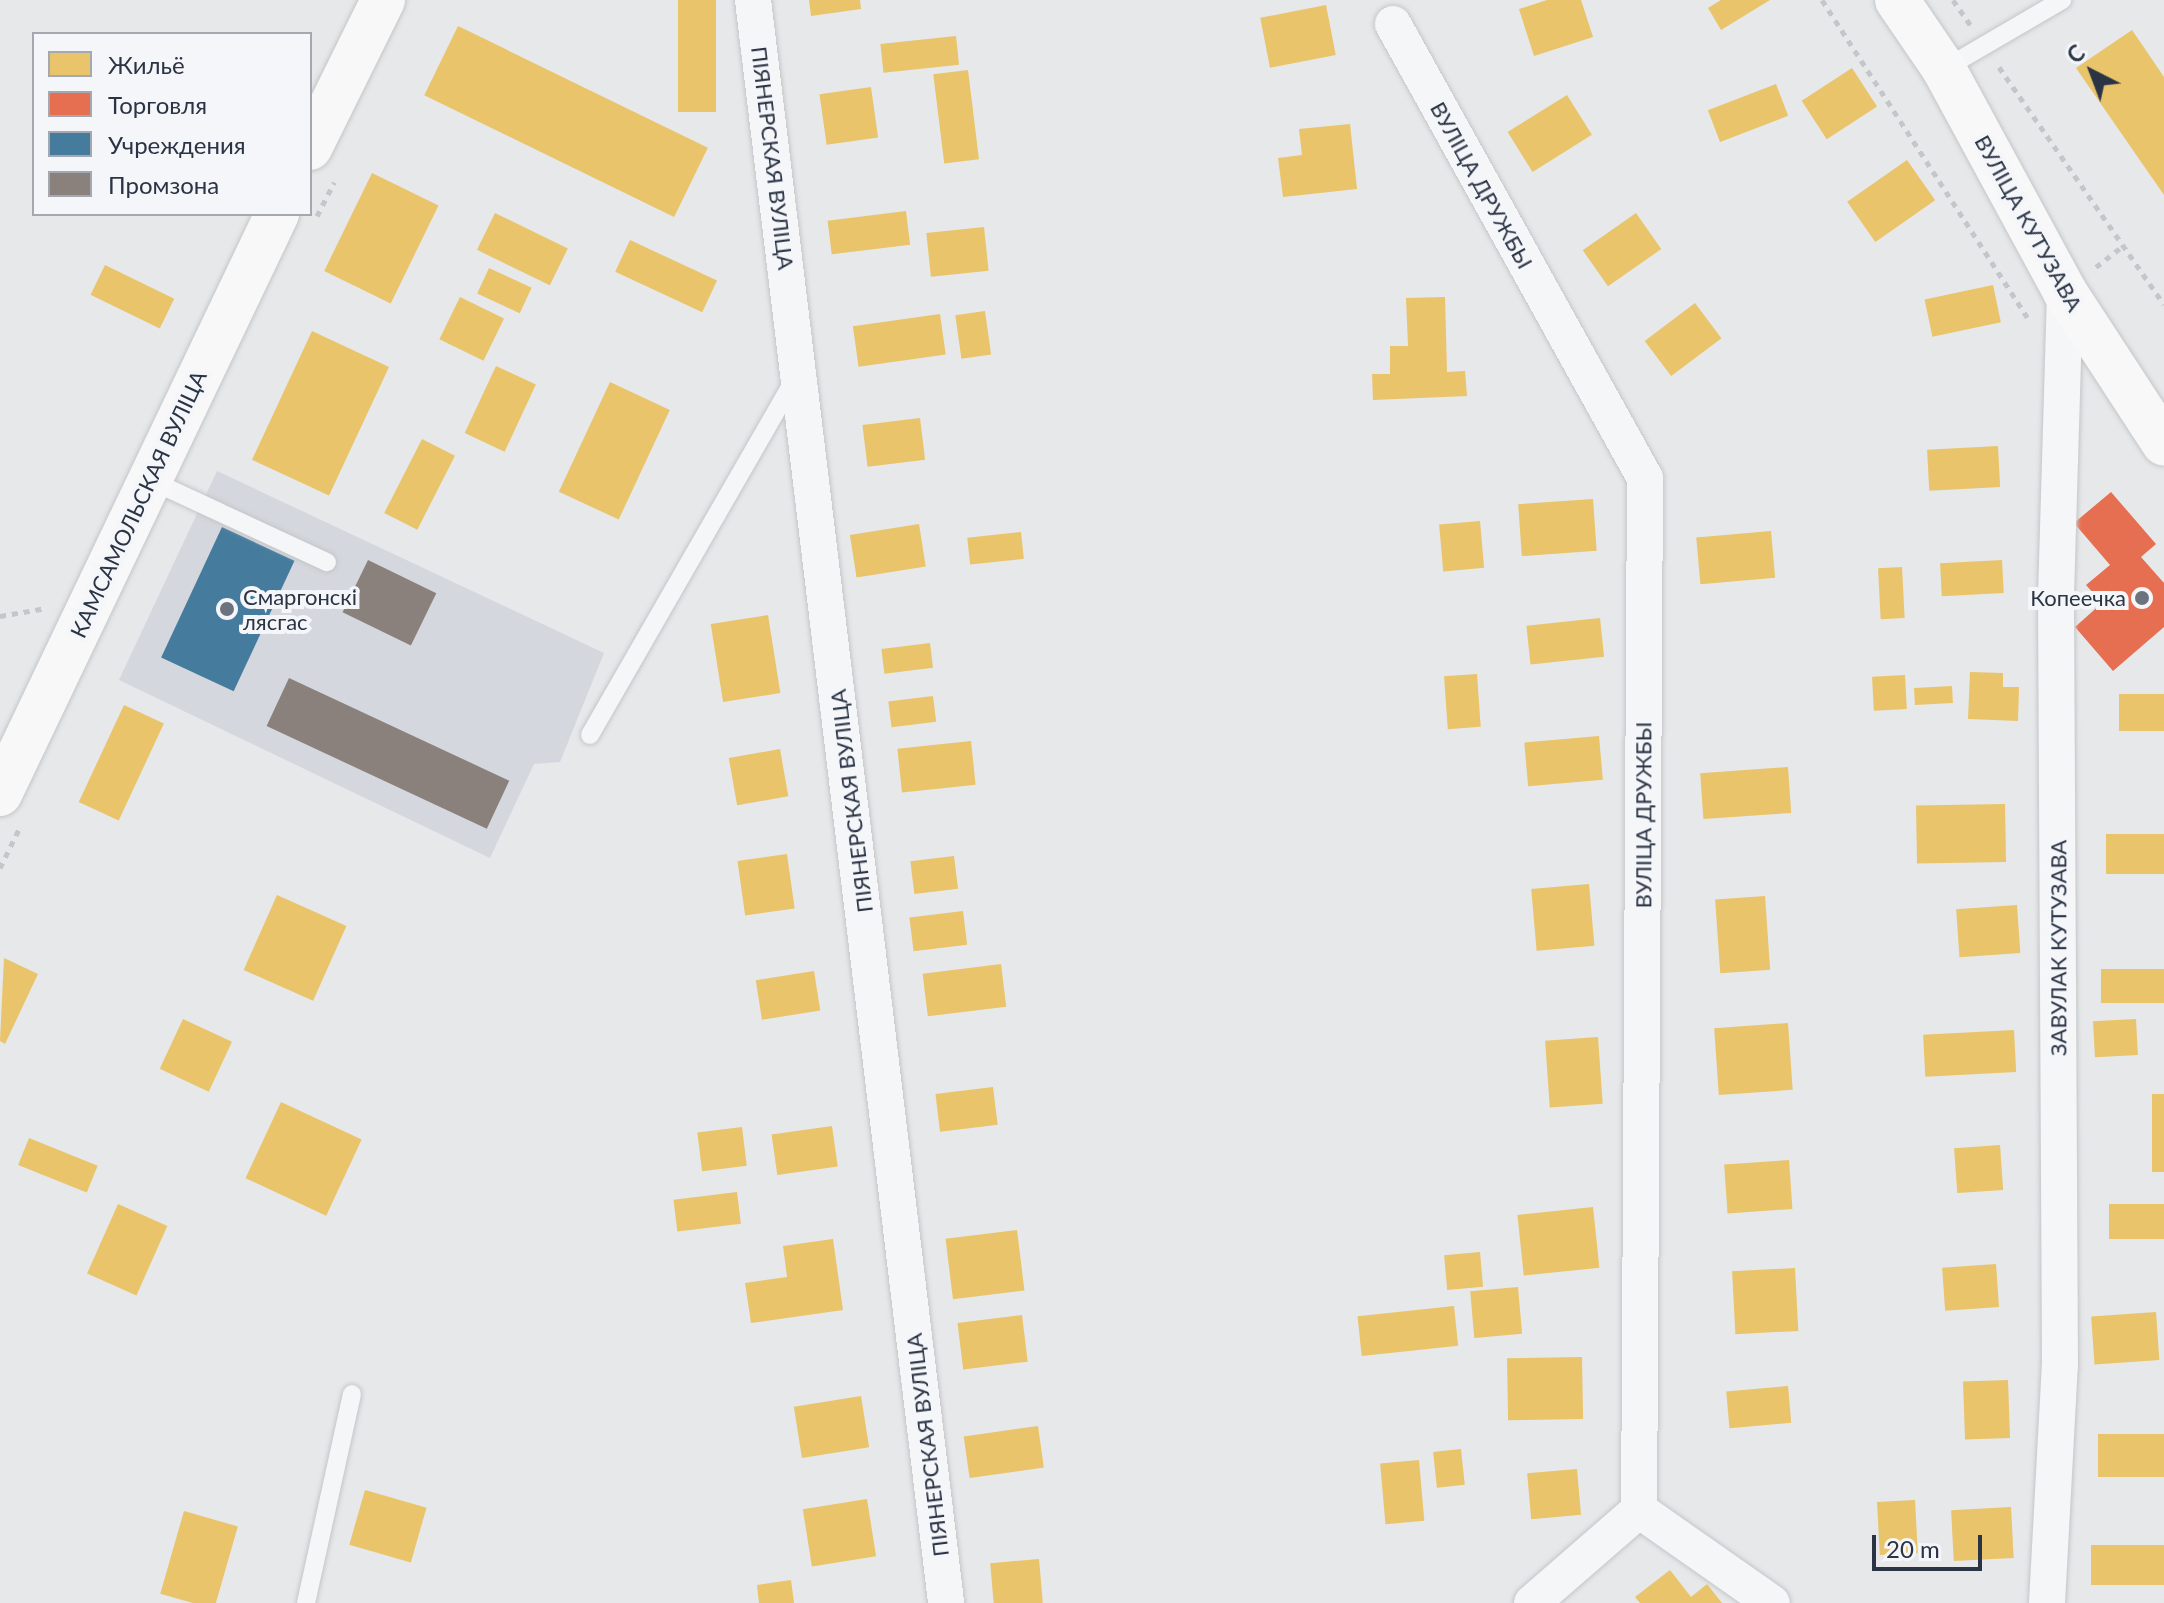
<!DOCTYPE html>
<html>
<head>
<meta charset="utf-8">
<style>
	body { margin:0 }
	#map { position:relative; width:2164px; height:1603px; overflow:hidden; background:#e6e8ea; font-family:Lato,sans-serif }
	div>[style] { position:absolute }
	.built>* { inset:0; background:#d4d7dd }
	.homes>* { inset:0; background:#e9c46a; transform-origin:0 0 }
	.shops>* { inset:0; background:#e76f51 }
	.public>* { inset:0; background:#457b9d; transform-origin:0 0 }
	.industry>* { inset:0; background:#8a817c; transform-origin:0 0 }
	.path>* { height:5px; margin-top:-2.5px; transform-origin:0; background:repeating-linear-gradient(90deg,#c5c6ca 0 6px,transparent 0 12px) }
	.roads { filter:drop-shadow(0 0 2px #c4c6c8) drop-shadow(0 0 2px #c4c6c8) }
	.lane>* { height:18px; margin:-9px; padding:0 9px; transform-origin:9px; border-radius:9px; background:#f5f6f7 }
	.street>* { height:36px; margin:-18px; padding:0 18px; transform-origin:18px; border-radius:18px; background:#f5f6f7 }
	.secondary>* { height:44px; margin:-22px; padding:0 22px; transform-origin:22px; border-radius:22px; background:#f8f8f8 }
	.dots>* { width:22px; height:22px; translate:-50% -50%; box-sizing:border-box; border:4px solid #f4f6f9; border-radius:50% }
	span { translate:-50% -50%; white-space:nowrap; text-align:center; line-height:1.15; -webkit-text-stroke:8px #f4f6f9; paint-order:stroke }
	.street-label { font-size:22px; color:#2b3445 }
	.poi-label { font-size:22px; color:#2b3445 }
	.left { translate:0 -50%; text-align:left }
	.right { translate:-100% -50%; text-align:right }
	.legend { position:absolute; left:32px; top:32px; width:280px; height:184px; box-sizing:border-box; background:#f4f6f9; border:2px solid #a4a8b1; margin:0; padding:10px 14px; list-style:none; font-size:24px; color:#2b3445 }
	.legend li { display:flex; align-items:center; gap:16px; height:40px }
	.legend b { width:40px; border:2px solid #a4a8b1 }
	.north { position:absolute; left:2052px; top:32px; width:80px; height:80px; -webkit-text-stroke:6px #f4f6f9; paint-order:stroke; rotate:318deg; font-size:22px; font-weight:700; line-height:32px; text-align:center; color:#2b3445 }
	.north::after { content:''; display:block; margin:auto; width:28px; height:36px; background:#2b3445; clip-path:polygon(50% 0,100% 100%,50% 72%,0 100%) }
	.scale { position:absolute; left:1872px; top:1535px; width:110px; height:36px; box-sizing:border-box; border:4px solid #2b3445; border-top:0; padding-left:10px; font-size:24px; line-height:28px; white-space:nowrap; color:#2b3445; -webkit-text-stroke:6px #f4f6f9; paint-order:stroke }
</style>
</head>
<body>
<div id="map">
	<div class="built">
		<div style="clip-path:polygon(217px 471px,604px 653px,560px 762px,534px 764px,490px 858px,119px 680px)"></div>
	</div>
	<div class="homes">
		<div style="left:678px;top:0;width:38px;height:112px"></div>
		<div style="clip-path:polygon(809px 0,860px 0,861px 9px,811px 16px)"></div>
		<div style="clip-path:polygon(1547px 0,1581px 0,1593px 37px,1534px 56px,1519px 9px)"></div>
		<div style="clip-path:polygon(1721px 0,1770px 0,1721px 30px,1708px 8px)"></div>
		<div style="left:1326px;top:5px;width:51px;height:67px;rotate:79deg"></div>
		<div style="left:458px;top:26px;width:278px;height:77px;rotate:26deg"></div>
		<div style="clip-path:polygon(2132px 30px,2164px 77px,2164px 195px,2076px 68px)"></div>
		<div style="left:956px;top:36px;width:29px;height:76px;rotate:84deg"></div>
		<div style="left:1852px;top:68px;width:46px;height:60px;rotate:57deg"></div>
		<div style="left:968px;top:70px;width:90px;height:35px;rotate:83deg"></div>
		<div style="left:1776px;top:84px;width:34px;height:73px;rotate:69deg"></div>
		<div style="left:871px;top:87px;width:51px;height:52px;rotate:82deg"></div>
		<div style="left:1567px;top:95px;width:47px;height:70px;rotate:58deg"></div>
		<div style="clip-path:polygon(1350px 124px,1357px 189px,1283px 197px,1278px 158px,1302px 155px,1299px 129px)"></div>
		<div style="left:1907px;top:160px;width:49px;height:73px;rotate:55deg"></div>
		<div style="left:372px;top:173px;width:74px;height:109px;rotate:26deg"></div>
		<div style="left:906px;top:211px;width:34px;height:79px;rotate:83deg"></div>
		<div style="left:495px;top:213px;width:81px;height:41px;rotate:26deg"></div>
		<div style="left:1636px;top:213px;width:44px;height:65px;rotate:55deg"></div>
		<div style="left:984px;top:227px;width:44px;height:58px;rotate:84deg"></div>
		<div style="left:630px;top:240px;width:96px;height:35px;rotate:25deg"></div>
		<div style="left:105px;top:265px;width:77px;height:33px;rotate:26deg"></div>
		<div style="left:489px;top:268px;width:47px;height:28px;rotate:25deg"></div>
		<div style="left:1993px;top:285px;width:38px;height:70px;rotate:78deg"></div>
		<div style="left:460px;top:297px;width:49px;height:47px;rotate:26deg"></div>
		<div style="clip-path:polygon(1445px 297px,1447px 372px,1465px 371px,1467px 396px,1373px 400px,1372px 374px,1390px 374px,1390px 346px,1408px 346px,1406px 298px)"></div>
		<div style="left:1695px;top:303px;width:44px;height:63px;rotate:53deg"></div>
		<div style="left:985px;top:311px;width:44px;height:30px;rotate:82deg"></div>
		<div style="left:940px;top:314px;width:41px;height:88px;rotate:82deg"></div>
		<div style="left:312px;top:331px;width:85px;height:142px;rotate:25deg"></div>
		<div style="left:496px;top:366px;width:44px;height:74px;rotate:25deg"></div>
		<div style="left:610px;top:382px;width:66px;height:121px;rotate:25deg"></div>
		<div style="left:920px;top:418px;width:42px;height:58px;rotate:83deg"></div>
		<div style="left:422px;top:439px;width:37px;height:83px;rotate:27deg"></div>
		<div style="left:1998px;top:446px;width:41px;height:71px;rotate:87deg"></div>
		<div style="left:1593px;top:499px;width:52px;height:75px;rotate:86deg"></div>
		<div style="left:1480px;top:521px;width:47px;height:41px;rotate:85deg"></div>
		<div style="left:919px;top:524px;width:43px;height:70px;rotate:81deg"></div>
		<div style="left:1771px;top:531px;width:47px;height:75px;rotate:85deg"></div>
		<div style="left:1021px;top:532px;width:27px;height:54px;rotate:84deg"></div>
		<div style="left:2002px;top:560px;width:33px;height:62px;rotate:87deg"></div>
		<div style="left:1902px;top:567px;width:51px;height:24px;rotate:87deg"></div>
		<div style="left:768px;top:615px;width:79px;height:58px;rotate:81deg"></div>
		<div style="left:1600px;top:618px;width:39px;height:74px;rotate:84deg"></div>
		<div style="left:930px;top:643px;width:25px;height:49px;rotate:83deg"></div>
		<div style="clip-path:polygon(1970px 672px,2003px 673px,2003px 687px,2019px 687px,2018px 721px,1968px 719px)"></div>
		<div style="left:1477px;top:674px;width:53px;height:33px;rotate:86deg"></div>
		<div style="left:1905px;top:675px;width:34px;height:33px;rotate:87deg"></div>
		<div style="left:1952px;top:686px;width:17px;height:38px;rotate:87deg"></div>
		<div style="left:2164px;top:694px;width:37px;height:45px;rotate:90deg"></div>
		<div style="left:933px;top:696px;width:26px;height:45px;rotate:83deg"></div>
		<div style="left:124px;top:705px;width:44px;height:107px;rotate:25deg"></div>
		<div style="left:1599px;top:736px;width:44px;height:75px;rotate:85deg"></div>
		<div style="left:971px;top:741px;width:44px;height:74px;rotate:84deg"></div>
		<div style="left:780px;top:749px;width:48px;height:52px;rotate:80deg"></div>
		<div style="left:1788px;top:767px;width:46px;height:88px;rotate:86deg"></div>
		<div style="left:2005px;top:804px;width:58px;height:89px;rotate:89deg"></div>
		<div style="left:2164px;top:834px;width:40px;height:58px;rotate:90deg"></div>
		<div style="left:787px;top:854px;width:55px;height:50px;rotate:82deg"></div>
		<div style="left:954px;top:856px;width:33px;height:44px;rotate:83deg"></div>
		<div style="left:1589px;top:884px;width:62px;height:58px;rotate:85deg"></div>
		<div style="left:277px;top:895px;width:76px;height:82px;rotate:24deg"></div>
		<div style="left:1765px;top:896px;width:74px;height:50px;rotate:86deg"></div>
		<div style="left:2017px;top:905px;width:48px;height:61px;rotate:86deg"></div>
		<div style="left:963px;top:911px;width:34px;height:54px;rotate:83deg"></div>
		<div style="clip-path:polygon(4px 958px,38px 974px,5px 1044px,0 1041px)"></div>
		<div style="left:1001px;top:964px;width:43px;height:79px;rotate:83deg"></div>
		<div style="left:2164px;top:969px;width:34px;height:63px;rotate:90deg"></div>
		<div style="left:814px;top:971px;width:40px;height:59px;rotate:81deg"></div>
		<div style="left:183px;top:1019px;width:54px;height:55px;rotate:25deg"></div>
		<div style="left:2136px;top:1019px;width:36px;height:43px;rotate:87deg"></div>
		<div style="left:1788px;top:1023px;width:67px;height:74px;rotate:86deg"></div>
		<div style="left:2014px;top:1030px;width:42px;height:91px;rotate:87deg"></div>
		<div style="left:1598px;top:1037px;width:67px;height:53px;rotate:86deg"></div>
		<div style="left:993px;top:1087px;width:38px;height:58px;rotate:83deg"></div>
		<div style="left:2152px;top:1094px;width:12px;height:78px"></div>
		<div style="left:281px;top:1102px;width:89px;height:84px;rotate:25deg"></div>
		<div style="left:832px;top:1126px;width:41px;height:61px;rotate:82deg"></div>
		<div style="left:742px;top:1127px;width:39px;height:45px;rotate:83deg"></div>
		<div style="left:29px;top:1138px;width:74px;height:29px;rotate:22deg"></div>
		<div style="left:2000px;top:1145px;width:45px;height:46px;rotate:86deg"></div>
		<div style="left:1789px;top:1160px;width:49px;height:65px;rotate:86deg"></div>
		<div style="left:737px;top:1192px;width:32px;height:64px;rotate:83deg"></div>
		<div style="left:118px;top:1204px;width:54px;height:76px;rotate:24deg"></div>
		<div style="left:2164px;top:1204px;width:35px;height:55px;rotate:90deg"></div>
		<div style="left:1593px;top:1207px;width:61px;height:76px;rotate:84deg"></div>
		<div style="left:1017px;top:1230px;width:61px;height:72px;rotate:83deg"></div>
		<div style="clip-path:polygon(833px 1239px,843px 1310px,751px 1323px,745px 1283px,787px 1277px,783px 1246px)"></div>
		<div style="left:1480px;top:1252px;width:35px;height:36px;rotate:85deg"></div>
		<div style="left:1996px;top:1264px;width:43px;height:54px;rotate:86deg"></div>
		<div style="left:1795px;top:1268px;width:63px;height:63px;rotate:87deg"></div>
		<div style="left:1518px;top:1287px;width:47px;height:48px;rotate:85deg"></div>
		<div style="left:1454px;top:1306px;width:40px;height:97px;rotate:84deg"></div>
		<div style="left:2156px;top:1312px;width:48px;height:65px;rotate:86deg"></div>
		<div style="left:1022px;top:1315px;width:47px;height:65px;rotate:83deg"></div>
		<div style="left:1582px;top:1357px;width:62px;height:75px;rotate:89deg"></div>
		<div style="left:2008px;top:1380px;width:58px;height:45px;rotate:88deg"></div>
		<div style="left:1788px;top:1386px;width:37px;height:62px;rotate:85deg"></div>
		<div style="left:861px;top:1396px;width:52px;height:68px;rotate:81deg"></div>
		<div style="left:1038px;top:1426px;width:42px;height:75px;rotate:82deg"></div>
		<div style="left:2164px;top:1434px;width:43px;height:66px;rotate:90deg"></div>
		<div style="left:1461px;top:1449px;width:36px;height:28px;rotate:84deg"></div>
		<div style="left:1419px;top:1460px;width:61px;height:39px;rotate:85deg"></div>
		<div style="left:1577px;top:1469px;width:46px;height:50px;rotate:85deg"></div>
		<div style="left:365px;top:1490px;width:64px;height:57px;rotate:16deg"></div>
		<div style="left:867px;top:1499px;width:58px;height:65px;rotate:81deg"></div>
		<div style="left:1915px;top:1500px;width:53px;height:38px;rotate:87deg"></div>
		<div style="left:2011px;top:1507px;width:51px;height:60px;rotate:87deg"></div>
		<div style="left:184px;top:1511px;width:56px;height:86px;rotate:16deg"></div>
		<div style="left:2164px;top:1545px;width:40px;height:73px;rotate:90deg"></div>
		<div style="left:1039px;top:1559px;width:44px;height:49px;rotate:85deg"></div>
		<div style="clip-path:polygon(1670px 1570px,1691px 1597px,1707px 1584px,1722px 1603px,1640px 1603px,1635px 1597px)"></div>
		<div style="clip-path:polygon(791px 1580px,794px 1603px,759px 1603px,757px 1585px)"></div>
	</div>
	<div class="shops">
		<div style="clip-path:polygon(2111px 492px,2156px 544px,2141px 557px,2164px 583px,2164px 627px,2113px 671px,2075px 627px,2102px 603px,2086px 585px,2110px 565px,2074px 523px)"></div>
	</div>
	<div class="public">
		<div style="left:222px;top:527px;width:80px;height:144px;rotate:25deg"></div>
	</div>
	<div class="industry">
		<div style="left:368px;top:560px;width:76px;height:58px;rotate:26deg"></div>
		<div style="left:289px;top:678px;width:243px;height:53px;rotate:25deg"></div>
	</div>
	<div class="path">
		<div style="left:1822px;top:0;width:381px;rotate:57.1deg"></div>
		<div style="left:1953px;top:0;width:32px;rotate:55deg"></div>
		<div style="left:1999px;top:67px;width:289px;rotate:55.2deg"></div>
		<div style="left:317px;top:216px;width:38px;rotate:-63deg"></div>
		<div style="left:2096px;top:267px;width:34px;rotate:-38deg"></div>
		<div style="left:0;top:616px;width:47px;rotate:-9.9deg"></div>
		<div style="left:0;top:868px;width:43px;rotate:-64deg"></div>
	</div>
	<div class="roads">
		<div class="lane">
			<div style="left:1944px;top:69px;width:137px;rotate:-30.3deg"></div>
			<div style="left:150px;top:480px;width:195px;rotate:24.9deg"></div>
			<div style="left:590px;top:735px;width:409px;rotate:-60.1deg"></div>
			<div style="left:306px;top:1603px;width:214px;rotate:-77.6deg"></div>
		</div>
		<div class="street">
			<div style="left:753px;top:0;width:1615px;rotate:83.13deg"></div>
			<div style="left:1393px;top:24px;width:519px;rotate:60.97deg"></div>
			<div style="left:1645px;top:478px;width:1032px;rotate:90.33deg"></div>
			<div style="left:1639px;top:1510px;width:162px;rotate:35deg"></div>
			<div style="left:1532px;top:1603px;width:142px;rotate:-41deg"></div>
			<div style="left:2047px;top:1603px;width:237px;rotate:-86.9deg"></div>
			<div style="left:2060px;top:1366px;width:770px;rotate:-90.3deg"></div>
			<div style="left:2056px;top:596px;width:304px;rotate:-88.3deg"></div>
		</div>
		<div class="secondary">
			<div style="left:1897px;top:0;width:83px;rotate:55.7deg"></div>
			<div style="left:1944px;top:69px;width:254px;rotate:61.5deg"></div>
			<div style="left:2065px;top:292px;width:181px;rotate:56.9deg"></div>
			<div style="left:310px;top:148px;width:165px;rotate:-63.7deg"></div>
			<div style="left:0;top:794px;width:643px;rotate:-64.47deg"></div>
		</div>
	</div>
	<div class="dots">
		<div style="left:2142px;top:598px;background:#6c737f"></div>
		<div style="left:227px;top:609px;background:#6c737f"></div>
	</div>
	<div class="street-label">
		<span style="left:773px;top:158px;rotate:83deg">ПІЯНЕРСКАЯ ВУЛІЦА</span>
		<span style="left:1482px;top:185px;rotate:61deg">ВУЛІЦА ДРУЖБЫ</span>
		<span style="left:2029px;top:223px;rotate:61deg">ВУЛІЦА КУТУЗАВА</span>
		<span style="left:138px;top:504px;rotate:-65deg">КАМСАМОЛЬСКАЯ ВУЛІЦА</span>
		<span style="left:851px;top:801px;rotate:-97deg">ПІЯНЕРСКАЯ ВУЛІЦА</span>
		<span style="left:1643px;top:815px;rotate:-90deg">ВУЛІЦА ДРУЖБЫ</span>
		<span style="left:2058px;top:948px;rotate:-90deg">ЗАВУЛАК КУТУЗАВА</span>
		<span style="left:927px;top:1445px;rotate:-97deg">ПІЯНЕРСКАЯ ВУЛІЦА</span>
	</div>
	<div class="poi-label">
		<span class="left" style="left:243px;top:609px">Смаргонскі<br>лясгас</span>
		<span class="right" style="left:2126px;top:598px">Копеечка</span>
	</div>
	<ul class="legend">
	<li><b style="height:22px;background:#e9c46a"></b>Жильё</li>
	<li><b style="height:22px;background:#e76f51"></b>Торговля</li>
	<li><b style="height:22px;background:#457b9d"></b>Учреждения</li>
	<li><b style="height:22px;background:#8a817c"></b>Промзона</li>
	</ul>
	<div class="north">С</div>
	<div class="scale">20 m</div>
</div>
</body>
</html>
